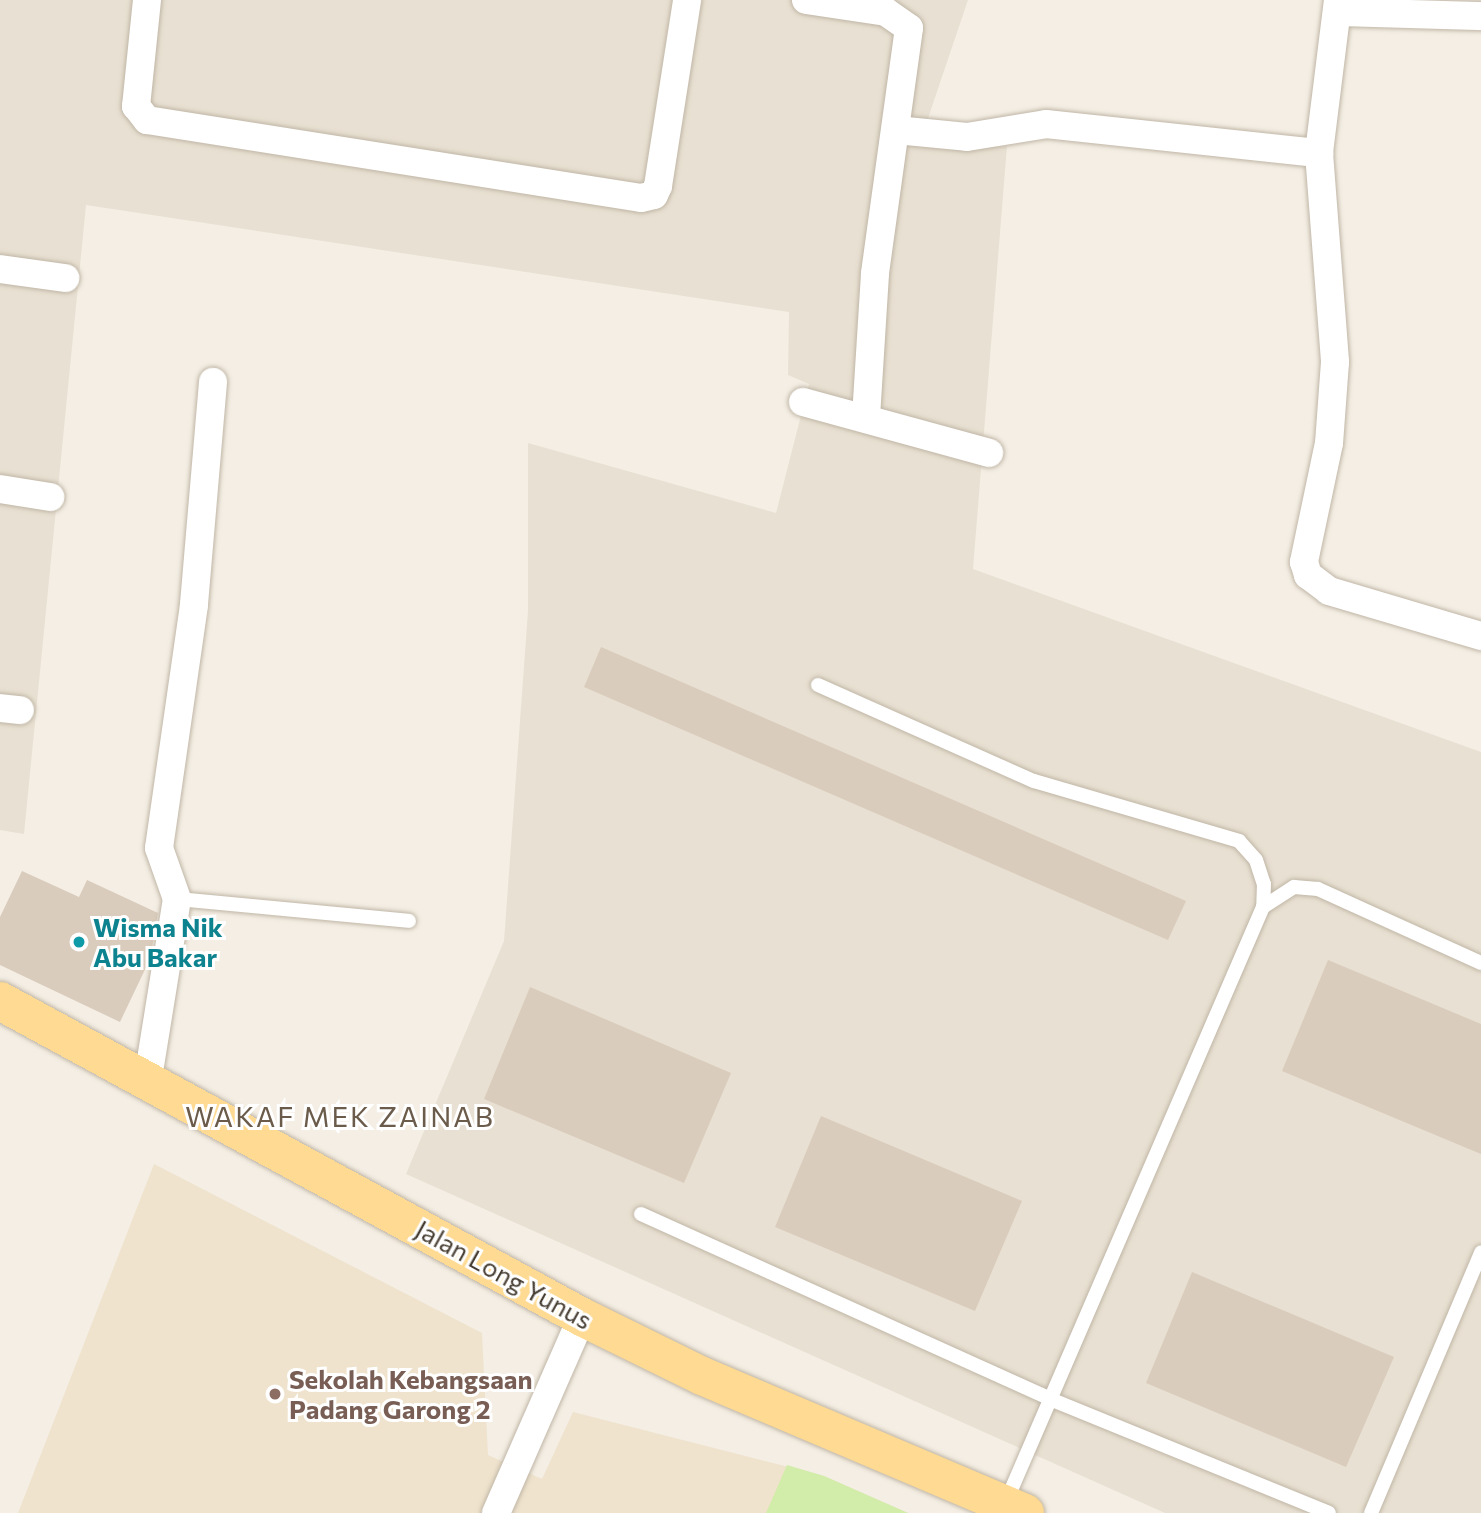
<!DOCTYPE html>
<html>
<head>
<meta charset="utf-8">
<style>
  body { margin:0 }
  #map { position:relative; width:1481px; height:1513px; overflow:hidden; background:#f4eee4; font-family:Commissioner,sans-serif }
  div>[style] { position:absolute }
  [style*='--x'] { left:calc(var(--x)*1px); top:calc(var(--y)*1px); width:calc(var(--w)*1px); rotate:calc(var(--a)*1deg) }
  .residential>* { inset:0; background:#e8e0d2 }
  .education>* { inset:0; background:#efe3cd }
  .green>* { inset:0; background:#d2eca9 }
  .building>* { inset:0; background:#daccbc }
  .roads { filter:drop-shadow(0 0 2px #c0b6a6) drop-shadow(0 0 2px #c0b6a6) }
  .service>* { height:14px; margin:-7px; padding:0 7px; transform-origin:7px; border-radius:7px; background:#fff }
  .minor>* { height:28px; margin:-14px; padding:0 14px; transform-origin:14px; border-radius:14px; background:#fff }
  .primary>* { height:38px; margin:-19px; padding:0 19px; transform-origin:19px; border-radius:19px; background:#ffda92 }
  .dots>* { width:19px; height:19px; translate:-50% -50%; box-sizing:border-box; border:4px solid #fff; border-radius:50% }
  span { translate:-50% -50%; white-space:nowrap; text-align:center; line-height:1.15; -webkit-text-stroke:6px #fff; paint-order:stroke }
  .culture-label { font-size:26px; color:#0d838f; font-weight:700 }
  .left { translate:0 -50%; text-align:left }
  .street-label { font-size:26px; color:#473e33 }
  .education-label { font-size:26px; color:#785e54; font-weight:700 }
  .neighbourhood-label { font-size:28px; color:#6b5b4a; letter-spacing:2px }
</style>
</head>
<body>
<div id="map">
  <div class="residential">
    <div style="clip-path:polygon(0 0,968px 0,920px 142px,971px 149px,1007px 146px,973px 569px,1481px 752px,1481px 1513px,1165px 1513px,406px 1174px,504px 941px,528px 611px,528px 443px,776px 513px,809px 384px,788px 375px,789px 312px,86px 205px,24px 834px,0 830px)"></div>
  </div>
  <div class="education">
    <div style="clip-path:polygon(154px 1164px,482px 1333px,488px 1455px,542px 1479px,573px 1412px,824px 1476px,908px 1513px,18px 1513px)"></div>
  </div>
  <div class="green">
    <div style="clip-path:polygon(787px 1465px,824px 1476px,908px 1513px,766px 1513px)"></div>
  </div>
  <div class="building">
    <div style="clip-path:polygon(601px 647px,1186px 901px,1168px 940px,584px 687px)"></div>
    <div style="clip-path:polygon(22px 871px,79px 897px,87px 880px,158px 913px,150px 959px,120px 1022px,0 965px,0 917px)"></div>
    <div style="clip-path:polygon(1328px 960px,1481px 1024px,1481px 1154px,1282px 1071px)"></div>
    <div style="clip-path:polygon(530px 987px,731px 1073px,684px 1183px,484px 1099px)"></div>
    <div style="clip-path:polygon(821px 1116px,1022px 1201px,975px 1311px,775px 1227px)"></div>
    <div style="clip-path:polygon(1192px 1272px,1394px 1357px,1346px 1467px,1146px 1383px)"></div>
  </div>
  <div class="roads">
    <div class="service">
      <div style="--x:818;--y:685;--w:236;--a:24"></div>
      <div style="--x:1034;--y:781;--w:214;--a:16.3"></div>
      <div style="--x:1239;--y:841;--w:25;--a:48"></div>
      <div style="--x:1256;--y:860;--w:25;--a:72"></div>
      <div style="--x:1264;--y:884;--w:23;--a:92"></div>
      <div style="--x:177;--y:899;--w:233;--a:5.4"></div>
      <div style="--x:641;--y:1214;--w:449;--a:24.3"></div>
      <div style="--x:1050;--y:1399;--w:301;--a:22.2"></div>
      <div style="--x:1005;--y:1504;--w:650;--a:-66.63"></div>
      <div style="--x:1263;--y:907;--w:37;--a:-33"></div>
      <div style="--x:1294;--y:887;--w:24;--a:5"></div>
      <div style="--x:1318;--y:889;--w:179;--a:24.4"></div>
      <div style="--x:1371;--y:1513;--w:283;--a:-67.1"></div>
    </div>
    <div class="minor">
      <div style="--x:147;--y:0;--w:107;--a:95.9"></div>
      <div style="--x:136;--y:106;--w:18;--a:52"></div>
      <div style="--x:147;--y:120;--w:500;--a:8.97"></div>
      <div style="--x:641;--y:198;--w:13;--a:-13"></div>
      <div style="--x:654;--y:195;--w:10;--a:-66"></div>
      <div style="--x:658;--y:186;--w:188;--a:-81.1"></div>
      <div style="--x:806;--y:0;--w:81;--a:8.5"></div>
      <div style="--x:886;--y:12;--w:28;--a:35"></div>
      <div style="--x:909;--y:28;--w:248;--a:97.9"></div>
      <div style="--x:875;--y:274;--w:145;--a:93.6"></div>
      <div style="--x:1338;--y:0;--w:154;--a:97.1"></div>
      <div style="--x:1319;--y:153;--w:210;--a:85.6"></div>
      <div style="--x:1335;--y:362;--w:81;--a:94.2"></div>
      <div style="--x:1329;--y:443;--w:122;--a:101.9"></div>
      <div style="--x:1304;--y:562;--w:14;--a:73"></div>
      <div style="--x:1308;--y:575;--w:26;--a:37"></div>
      <div style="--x:1329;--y:591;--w:159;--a:16.5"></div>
      <div style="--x:1337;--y:12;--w:144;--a:1.6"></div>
      <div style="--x:896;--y:130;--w:71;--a:5.6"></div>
      <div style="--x:967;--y:137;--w:80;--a:-9.3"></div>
      <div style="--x:1046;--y:124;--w:275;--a:6.1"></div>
      <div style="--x:0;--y:269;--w:66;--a:7.9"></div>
      <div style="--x:803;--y:402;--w:193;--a:15.3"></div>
      <div style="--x:0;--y:489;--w:51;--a:9.1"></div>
      <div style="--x:0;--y:708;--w:20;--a:6"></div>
      <div style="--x:148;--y:1078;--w:181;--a:-80.8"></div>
      <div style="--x:177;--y:899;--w:54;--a:-109.4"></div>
      <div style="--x:159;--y:848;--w:246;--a:-81.8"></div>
      <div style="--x:194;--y:604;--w:223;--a:-85.1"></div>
      <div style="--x:496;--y:1513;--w:214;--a:-66.3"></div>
    </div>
    <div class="primary">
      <div style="--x:0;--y:1001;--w:662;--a:28.5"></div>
      <div style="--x:582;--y:1317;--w:134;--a:26.2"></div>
      <div style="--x:702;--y:1376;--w:351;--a:23"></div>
    </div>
  </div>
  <div class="dots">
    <div style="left:79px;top:942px;background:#0f9aa8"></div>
    <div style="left:275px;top:1394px;background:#8d6e63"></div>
  </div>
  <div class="culture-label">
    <span class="left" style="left:93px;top:942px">Wisma Nik<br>Abu Bakar</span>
  </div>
  <div class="street-label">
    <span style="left:504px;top:1274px;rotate:29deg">Jalan Long Yunus</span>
  </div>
  <div class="education-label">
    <span class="left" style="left:289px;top:1394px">Sekolah Kebangsaan<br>Padang Garong 2</span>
  </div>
  <div class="neighbourhood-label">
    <span style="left:340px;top:1116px">WAKAF MEK ZAINAB</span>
  </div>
</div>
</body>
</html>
